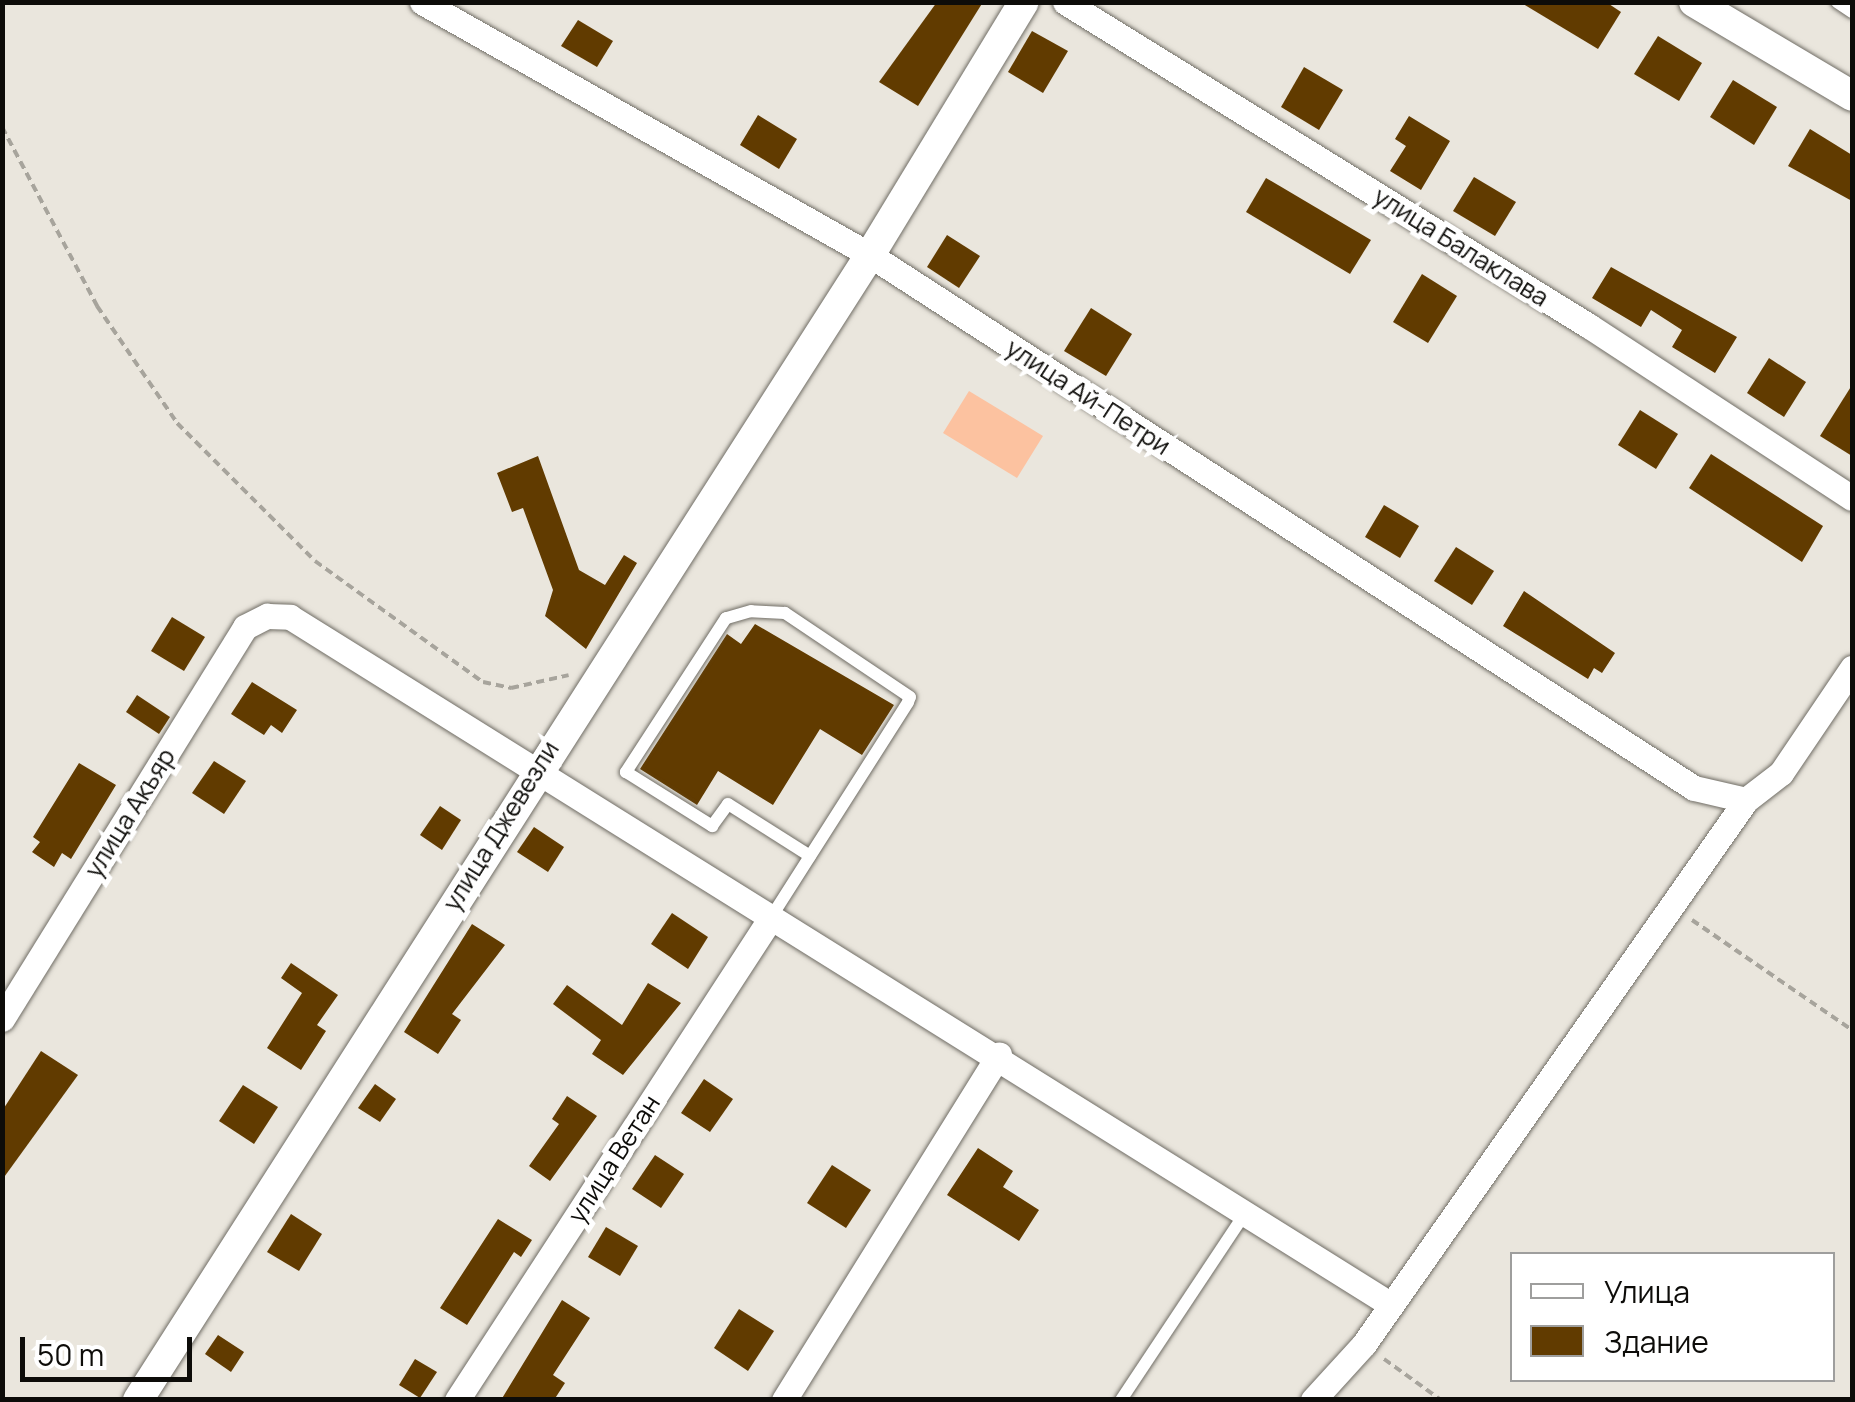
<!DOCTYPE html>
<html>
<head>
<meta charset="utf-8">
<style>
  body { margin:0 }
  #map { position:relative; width:1855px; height:1402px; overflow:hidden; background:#eae6dd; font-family:Manrope,sans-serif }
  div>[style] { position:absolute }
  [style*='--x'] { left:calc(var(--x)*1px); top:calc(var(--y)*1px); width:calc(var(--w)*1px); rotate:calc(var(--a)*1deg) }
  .green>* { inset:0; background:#fcc2a0 }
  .building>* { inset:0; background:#613b00 }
  .path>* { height:4px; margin-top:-2px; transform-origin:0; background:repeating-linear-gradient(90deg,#a7a49c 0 8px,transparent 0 13px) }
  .roads { filter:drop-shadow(0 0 2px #706d65) drop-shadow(0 0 2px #706d65) }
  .service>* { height:12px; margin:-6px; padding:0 6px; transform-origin:6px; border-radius:6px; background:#fff }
  .minor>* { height:25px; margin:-12.5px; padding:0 12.5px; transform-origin:12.5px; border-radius:12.5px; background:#fff }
  .tertiary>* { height:30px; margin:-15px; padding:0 15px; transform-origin:15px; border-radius:15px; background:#fff }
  span { translate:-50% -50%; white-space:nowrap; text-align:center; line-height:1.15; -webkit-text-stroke:10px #fff; paint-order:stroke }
  .street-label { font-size:25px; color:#0d0c09 }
  .frame { position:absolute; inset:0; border:5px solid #0d0c09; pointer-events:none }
  .legend { position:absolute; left:1510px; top:1252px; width:325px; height:130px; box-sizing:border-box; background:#fff; border:2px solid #9e9e9d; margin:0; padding:12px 18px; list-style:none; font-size:30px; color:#0d0c09 }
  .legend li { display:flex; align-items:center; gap:20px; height:50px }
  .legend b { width:50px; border:2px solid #9e9e9d }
  .scale { position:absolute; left:20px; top:1337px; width:172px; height:45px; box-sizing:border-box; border:5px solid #0d0c09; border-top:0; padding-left:12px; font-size:30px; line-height:35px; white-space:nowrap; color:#0d0c09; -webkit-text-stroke:8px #fff; paint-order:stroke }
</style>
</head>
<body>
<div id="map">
  <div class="green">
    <div style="clip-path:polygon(969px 391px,1043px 436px,1017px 478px,943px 433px)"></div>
  </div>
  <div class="building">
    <div style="clip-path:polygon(937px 2px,983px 2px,918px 106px,879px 82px)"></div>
    <div style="clip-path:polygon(1520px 2px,1606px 2px,1621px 12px,1598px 49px)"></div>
    <div style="clip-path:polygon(578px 20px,613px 41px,597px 67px,561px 46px)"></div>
    <div style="clip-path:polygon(1032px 31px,1068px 51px,1043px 93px,1008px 72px)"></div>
    <div style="clip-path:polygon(1658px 36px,1702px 63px,1679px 101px,1634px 74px)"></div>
    <div style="clip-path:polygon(1304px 67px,1343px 90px,1319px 130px,1281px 107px)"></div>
    <div style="clip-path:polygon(1733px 80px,1777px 107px,1754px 145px,1710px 117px)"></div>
    <div style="clip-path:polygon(758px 115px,797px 139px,779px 169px,740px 145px)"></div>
    <div style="clip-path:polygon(1409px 116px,1450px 141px,1421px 190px,1390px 171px,1406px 146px,1395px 139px)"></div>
    <div style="clip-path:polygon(1810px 129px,1852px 155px,1852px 201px,1788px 166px)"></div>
    <div style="clip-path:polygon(1474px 177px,1516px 202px,1495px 236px,1453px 211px)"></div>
    <div style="clip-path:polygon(1266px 178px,1371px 240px,1350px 274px,1246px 212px)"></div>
    <div style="clip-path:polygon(947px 235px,980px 256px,959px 288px,927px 267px)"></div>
    <div style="clip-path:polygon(1611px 267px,1737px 337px,1715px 373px,1672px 347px,1682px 330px,1651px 310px,1641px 327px,1592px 298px)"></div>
    <div style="clip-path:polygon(1422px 274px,1457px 296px,1428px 343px,1393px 322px)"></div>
    <div style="clip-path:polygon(1091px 308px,1132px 334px,1106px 376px,1064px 351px)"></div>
    <div style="clip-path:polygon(1769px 358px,1806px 382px,1784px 417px,1747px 393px)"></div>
    <div style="clip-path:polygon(1852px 385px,1852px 456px,1820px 436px)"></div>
    <div style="clip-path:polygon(1640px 410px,1678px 434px,1656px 469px,1618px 445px)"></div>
    <div style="clip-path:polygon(1711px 454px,1823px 526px,1802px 562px,1689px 488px)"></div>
    <div style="clip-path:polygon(538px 456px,579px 570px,605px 585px,624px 555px,637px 563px,586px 649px,545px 616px,553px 590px,523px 508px,512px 512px,497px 473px)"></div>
    <div style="clip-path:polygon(1384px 505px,1419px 526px,1400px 558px,1365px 537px)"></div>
    <div style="clip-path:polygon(1456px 547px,1494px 571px,1472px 605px,1434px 581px)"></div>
    <div style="clip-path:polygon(1524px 591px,1615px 653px,1602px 673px,1594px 668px,1588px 679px,1503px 626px)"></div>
    <div style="clip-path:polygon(172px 617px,205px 637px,184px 671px,151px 651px)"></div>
    <div style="clip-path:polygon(755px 624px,894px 705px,862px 755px,820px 729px,773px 805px,718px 771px,697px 805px,640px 769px,727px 634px,741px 644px)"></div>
    <div style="clip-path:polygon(252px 682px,297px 710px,282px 733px,271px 725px,264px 735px,231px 714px)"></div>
    <div style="clip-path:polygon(137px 695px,170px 717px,159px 734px,126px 712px)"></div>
    <div style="clip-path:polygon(214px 761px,246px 781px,224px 814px,192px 793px)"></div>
    <div style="clip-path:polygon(79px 763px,116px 785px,71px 859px,62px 853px,54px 867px,32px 852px,40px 842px,33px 837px)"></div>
    <div style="clip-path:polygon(440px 806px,461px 820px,442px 850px,420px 835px)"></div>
    <div style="clip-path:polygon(534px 827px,564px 847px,548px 872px,517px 852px)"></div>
    <div style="clip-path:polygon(672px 913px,708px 937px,688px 969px,651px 944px)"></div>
    <div style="clip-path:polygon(472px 924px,505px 945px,452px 1014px,461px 1020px,438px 1054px,404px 1032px)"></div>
    <div style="clip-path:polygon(291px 963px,338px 995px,317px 1025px,326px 1031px,301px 1070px,267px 1048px,302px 993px,281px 978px)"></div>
    <div style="clip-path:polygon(648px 983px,681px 1003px,623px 1075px,592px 1054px,601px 1040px,553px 1004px,567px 985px,622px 1025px)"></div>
    <div style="clip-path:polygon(41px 1051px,78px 1075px,2px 1180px,2px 1111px)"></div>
    <div style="clip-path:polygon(704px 1079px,733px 1099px,710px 1132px,681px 1113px)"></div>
    <div style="clip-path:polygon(375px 1084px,396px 1099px,380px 1122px,358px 1108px)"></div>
    <div style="clip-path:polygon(243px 1085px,278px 1107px,254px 1144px,219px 1121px)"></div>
    <div style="clip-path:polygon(567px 1096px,597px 1116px,550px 1181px,529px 1166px,559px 1124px,552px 1119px)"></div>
    <div style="clip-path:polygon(978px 1148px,1013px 1171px,1003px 1187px,1039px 1210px,1019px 1241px,947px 1195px)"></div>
    <div style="clip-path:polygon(655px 1155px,684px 1174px,661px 1208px,632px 1189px)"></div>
    <div style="clip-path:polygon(832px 1165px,871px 1190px,846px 1228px,807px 1203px)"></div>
    <div style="clip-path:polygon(291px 1214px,322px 1234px,299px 1271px,267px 1252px)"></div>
    <div style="clip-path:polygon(498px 1219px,532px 1240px,521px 1257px,514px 1252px,467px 1325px,440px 1308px)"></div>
    <div style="clip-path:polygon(606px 1227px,638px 1246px,620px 1276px,588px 1257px)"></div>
    <div style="clip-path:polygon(562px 1300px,590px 1318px,553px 1375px,565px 1383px,554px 1400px,501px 1400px)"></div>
    <div style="clip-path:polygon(739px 1309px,774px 1331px,748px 1371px,714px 1348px)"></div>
    <div style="clip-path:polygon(218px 1335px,244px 1352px,231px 1372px,205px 1354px)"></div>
    <div style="clip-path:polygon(415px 1359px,437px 1372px,420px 1398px,399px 1385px)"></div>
  </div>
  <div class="path">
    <div style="--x:2;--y:127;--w:203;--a:62"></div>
    <div style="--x:97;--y:306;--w:142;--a:55.6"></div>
    <div style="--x:177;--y:423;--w:195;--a:45"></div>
    <div style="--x:315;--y:561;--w:207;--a:35.8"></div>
    <div style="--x:483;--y:682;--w:29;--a:12"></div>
    <div style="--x:511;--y:688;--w:59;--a:-12.6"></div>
    <div style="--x:1692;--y:920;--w:194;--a:34.5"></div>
    <div style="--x:1384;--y:1359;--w:70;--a:35.7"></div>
  </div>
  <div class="roads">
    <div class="service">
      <div style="--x:1837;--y:2;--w:18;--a:34"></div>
      <div style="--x:770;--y:919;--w:257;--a:-57.5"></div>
      <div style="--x:908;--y:702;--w:5;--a:-68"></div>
      <div style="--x:910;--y:697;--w:151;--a:-146.1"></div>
      <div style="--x:785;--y:613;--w:34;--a:-177"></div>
      <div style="--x:751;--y:611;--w:26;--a:164"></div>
      <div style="--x:726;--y:618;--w:184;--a:123"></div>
      <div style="--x:626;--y:772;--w:102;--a:32.1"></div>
      <div style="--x:712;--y:826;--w:27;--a:-54"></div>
      <div style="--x:728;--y:804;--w:97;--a:32.4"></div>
      <div style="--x:1121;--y:1400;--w:226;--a:-56.4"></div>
    </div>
    <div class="minor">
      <div style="--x:422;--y:2;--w:515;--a:29.45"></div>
      <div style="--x:870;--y:255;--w:981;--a:32.9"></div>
      <div style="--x:1694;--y:788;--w:53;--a:13"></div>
      <div style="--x:1065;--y:2;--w:616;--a:31.73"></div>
      <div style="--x:1589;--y:326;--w:314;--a:33.2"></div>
      <div style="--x:2;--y:1019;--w:461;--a:-58.2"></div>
      <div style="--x:245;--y:627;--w:25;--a:-27"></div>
      <div style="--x:267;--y:616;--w:23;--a:2"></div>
      <div style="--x:290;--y:617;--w:1297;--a:31.99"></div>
      <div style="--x:457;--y:1400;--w:574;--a:-56.95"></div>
      <div style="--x:784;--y:1400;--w:407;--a:-58.1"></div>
      <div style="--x:1313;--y:1400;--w:76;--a:-47.7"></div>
      <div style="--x:1364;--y:1344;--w:665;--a:-54.92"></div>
      <div style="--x:1746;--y:800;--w:44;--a:-37.6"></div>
      <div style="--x:1781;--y:773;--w:127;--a:-55.9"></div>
    </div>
    <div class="tertiary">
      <div style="--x:1694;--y:2;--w:184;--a:30.7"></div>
      <div style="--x:138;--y:1400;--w:1359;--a:-57.41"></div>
      <div style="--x:870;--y:255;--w:296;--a:-58.7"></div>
    </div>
  </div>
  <div class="street-label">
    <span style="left:1461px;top:247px;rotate:32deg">улица Балаклава</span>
    <span style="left:1088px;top:397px;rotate:33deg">улица Ай-Петри</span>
    <span style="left:130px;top:813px;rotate:-58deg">улица Акъяр</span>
    <span style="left:501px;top:826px;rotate:-58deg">улица Джевезли</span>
    <span style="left:614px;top:1159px;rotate:-57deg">улица Ветан</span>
  </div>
  <div class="frame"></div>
  <ul class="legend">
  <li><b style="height:12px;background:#fff"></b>Улица</li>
  <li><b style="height:28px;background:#613b00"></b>Здание</li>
  </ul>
  <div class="scale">50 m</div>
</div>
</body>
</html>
